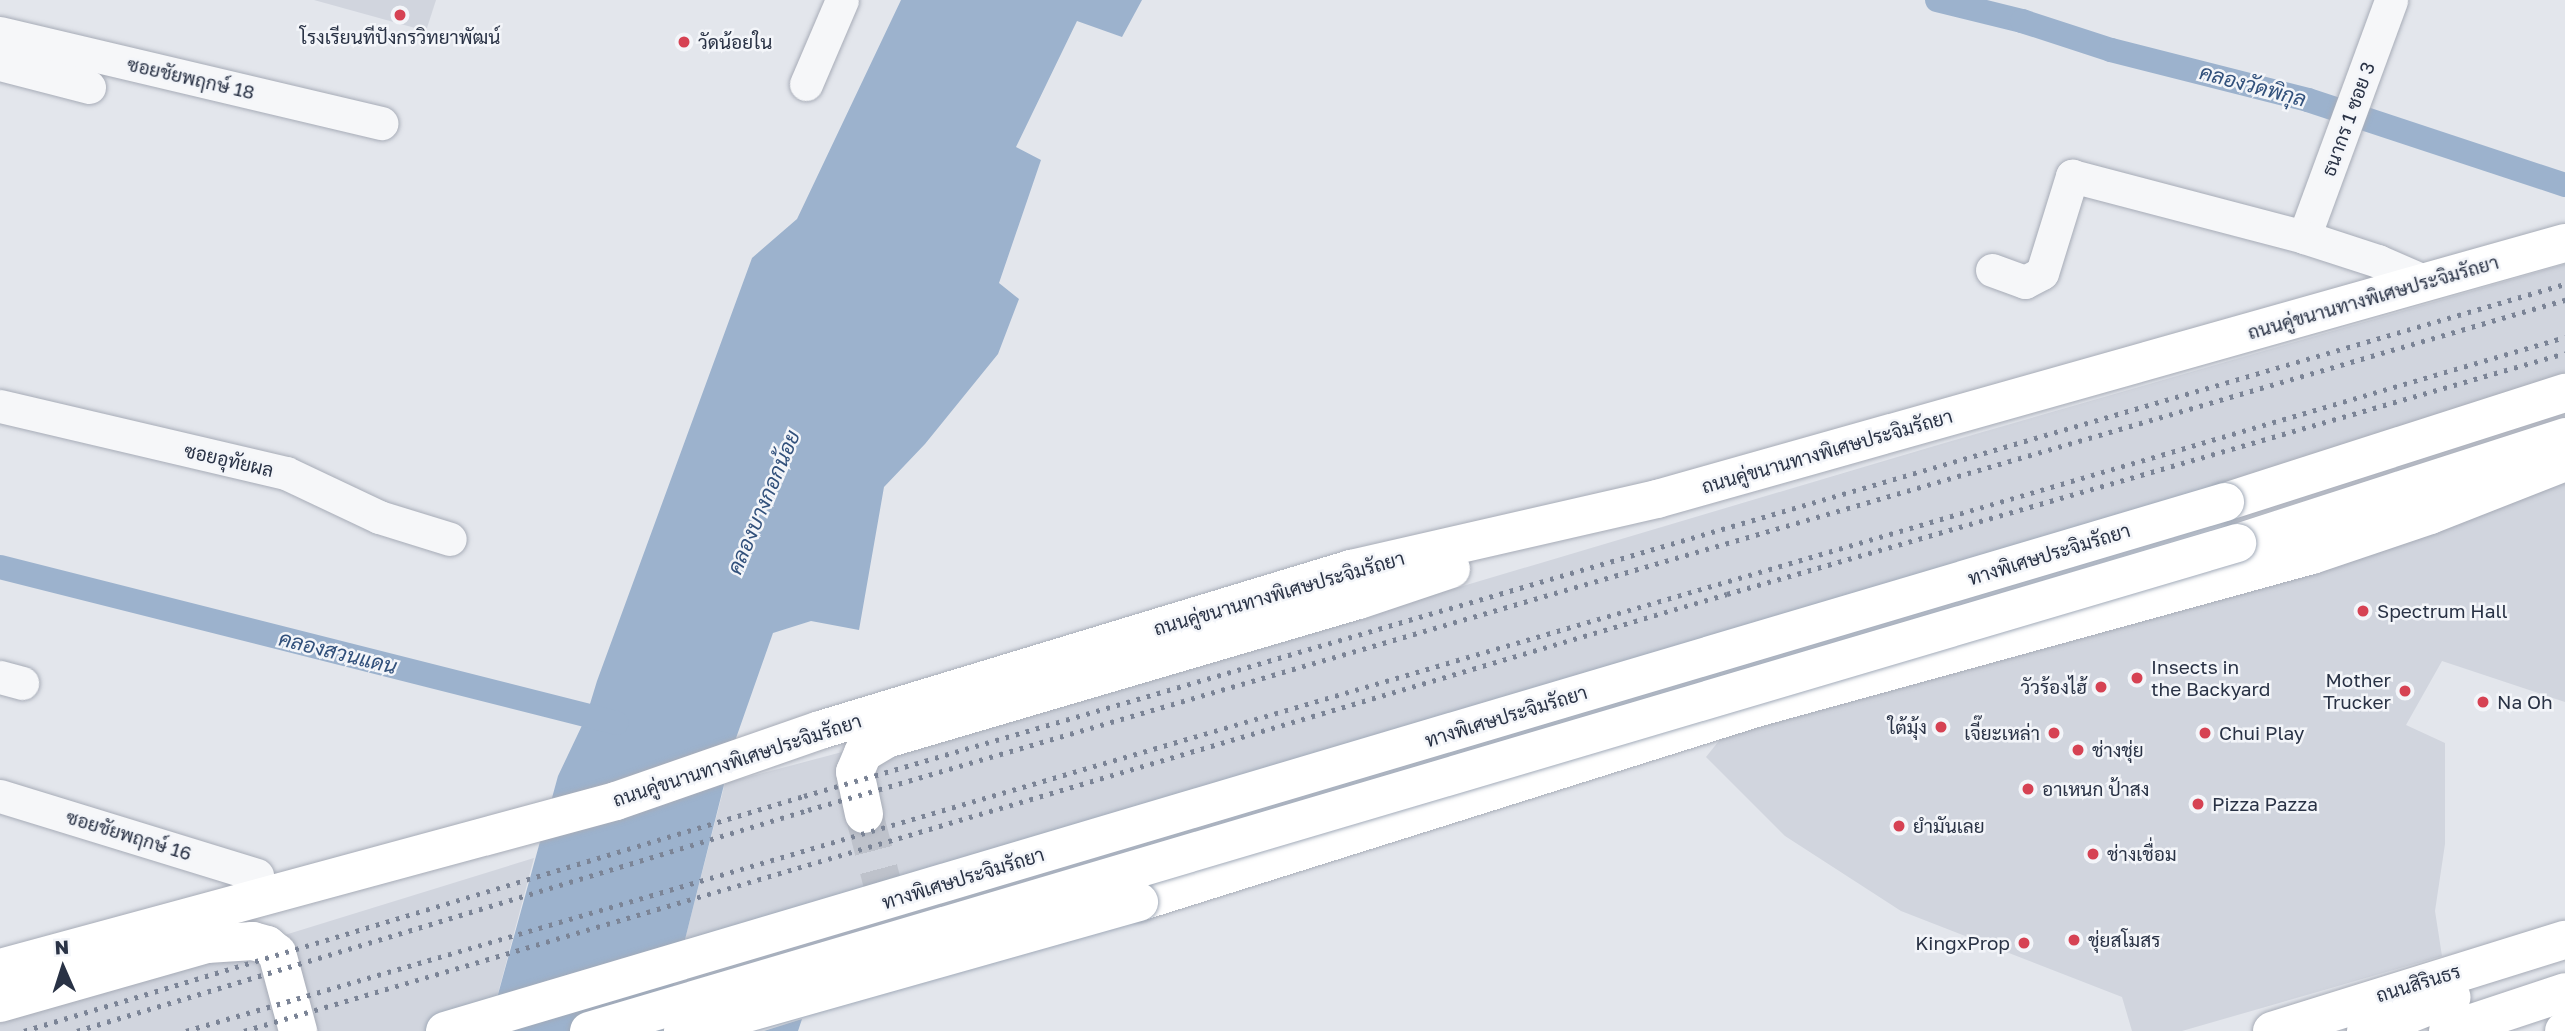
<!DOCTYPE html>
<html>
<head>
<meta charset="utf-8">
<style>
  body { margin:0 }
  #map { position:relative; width:2565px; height:1031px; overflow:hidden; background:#e3e6ec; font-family:"Golos Text",Sarabun,sans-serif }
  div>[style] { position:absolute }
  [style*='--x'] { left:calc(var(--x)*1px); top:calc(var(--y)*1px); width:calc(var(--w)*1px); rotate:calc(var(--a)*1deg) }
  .built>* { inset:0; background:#d1d5de }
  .water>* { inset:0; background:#9cb2cd }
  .canal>* { height:24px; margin:-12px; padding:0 12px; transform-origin:12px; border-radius:12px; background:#9cb2cd }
  .major-tunnel>* { height:38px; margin-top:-19px; transform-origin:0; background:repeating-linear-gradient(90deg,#bec2cb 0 38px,transparent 0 57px) }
  .roads { filter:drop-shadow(0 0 2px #a7acb7) drop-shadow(0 0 2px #a7acb7) }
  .minor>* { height:33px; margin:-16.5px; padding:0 16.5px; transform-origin:16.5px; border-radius:16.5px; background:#f6f7f9 }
  .major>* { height:38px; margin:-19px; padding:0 19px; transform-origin:19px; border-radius:19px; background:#fff }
  .highway>* { height:38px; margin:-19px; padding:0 19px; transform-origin:19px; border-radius:19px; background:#fff }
  .rail>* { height:5px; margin-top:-2.5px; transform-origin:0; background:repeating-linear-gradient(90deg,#7b8496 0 3.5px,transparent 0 10.5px) }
  .bridges { filter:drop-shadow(0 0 2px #a1aab8) drop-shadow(0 0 2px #a1aab8) }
  .major-bridge>* { height:38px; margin:-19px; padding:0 19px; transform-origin:19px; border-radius:19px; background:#fff }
  .highway-bridge>* { height:38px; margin:-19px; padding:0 19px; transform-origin:19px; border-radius:19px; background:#fff }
  .dots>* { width:19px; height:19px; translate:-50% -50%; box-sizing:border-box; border:4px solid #f3f5f9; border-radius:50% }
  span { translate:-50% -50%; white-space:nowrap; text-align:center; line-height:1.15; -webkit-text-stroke:5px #f3f5f9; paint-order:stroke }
  .poi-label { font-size:19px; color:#293245 }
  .left { translate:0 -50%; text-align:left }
  .right { translate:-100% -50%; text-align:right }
  .street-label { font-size:19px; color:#293245 }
  .water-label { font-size:21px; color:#31507b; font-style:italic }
  .north { position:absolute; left:28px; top:933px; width:70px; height:70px; -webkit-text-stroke:5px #f3f5f9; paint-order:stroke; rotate:357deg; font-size:19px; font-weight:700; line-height:28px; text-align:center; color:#293245 }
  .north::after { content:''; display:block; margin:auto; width:24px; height:32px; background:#293245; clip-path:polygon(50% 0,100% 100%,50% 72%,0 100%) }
</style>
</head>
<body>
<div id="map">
  <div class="built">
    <div style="clip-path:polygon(314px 0,436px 0,426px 31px)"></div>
    <div style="clip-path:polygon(2565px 264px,2565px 418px,2496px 442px,1556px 729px,671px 994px,725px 783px,1406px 603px,1941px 444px)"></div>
    <div style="clip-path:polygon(2565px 468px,2565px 702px,2442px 661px,2406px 725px,2445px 743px,2445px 844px,2435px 911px,2442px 956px,2182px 1031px,2132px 1031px,2122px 997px,1901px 911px,1785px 836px,1706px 757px,1722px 737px)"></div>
    <div style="clip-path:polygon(534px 858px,488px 1031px,0 1031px,0 1023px)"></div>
  </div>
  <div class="water">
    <div style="clip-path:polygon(901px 0,1142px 0,1122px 37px,1077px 21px,1016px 147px,1041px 160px,999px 283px,1019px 299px,998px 354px,925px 444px,884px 487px,859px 630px,811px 621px,773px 633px,735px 741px,662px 1031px,488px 1031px,558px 776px,586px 717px,597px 681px,752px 258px,797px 219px)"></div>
    <div style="clip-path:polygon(802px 1019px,798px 1031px,764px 1031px)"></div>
  </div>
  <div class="canal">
    <div style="--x:1937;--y:0;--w:88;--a:13.9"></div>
    <div style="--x:2022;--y:21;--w:94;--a:18"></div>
    <div style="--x:2111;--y:50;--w:203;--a:14.2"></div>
    <div style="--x:2308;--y:100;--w:271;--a:18.3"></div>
    <div style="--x:0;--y:567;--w:636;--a:14.19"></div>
  </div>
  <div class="major-tunnel">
    <div style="--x:864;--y:814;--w:74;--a:75.2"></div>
  </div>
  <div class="roads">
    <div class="minor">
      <div style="--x:0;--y:33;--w:392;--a:13.3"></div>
      <div style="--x:0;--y:64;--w:92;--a:14.5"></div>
      <div style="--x:806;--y:84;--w:91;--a:-66.8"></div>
      <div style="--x:2304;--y:237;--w:252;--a:-69.8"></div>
      <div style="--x:1992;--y:270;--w:35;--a:20"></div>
      <div style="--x:2025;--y:282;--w:19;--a:-28"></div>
      <div style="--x:2042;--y:273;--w:102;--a:-72.8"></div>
      <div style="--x:2072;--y:176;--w:240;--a:14.7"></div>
      <div style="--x:2304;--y:237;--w:78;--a:18"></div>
      <div style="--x:2378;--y:261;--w:52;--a:23.6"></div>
      <div style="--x:0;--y:406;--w:294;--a:13.2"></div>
      <div style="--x:286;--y:473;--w:103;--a:25.3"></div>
      <div style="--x:379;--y:517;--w:74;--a:17.2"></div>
      <div style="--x:0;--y:677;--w:23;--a:15"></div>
      <div style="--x:0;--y:796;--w:269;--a:17.1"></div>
    </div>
    <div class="major">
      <div style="--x:864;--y:814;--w:43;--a:-102.1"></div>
      <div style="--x:855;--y:772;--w:21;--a:-67"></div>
      <div style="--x:863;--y:753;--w:27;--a:-31"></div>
      <div style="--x:886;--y:739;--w:493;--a:-16.4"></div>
      <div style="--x:1359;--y:600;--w:97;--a:-18.6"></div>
      <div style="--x:1139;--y:902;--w:647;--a:-17.45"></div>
      <div style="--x:1756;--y:708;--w:577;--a:-15.39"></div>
      <div style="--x:2312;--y:555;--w:125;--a:-18.7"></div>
      <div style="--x:2430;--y:515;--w:145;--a:-21.4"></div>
      <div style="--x:0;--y:968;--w:638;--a:-15.17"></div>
      <div style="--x:616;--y:801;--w:216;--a:-19.2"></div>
      <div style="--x:820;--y:730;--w:555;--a:-16.87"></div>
      <div style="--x:1351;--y:569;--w:314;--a:-12.9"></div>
      <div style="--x:1657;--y:499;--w:943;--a:-15.75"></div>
      <div style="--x:0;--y:1003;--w:215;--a:-15.9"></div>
      <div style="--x:207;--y:944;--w:46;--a:-3.7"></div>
      <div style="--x:253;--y:941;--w:15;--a:16"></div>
      <div style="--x:267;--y:945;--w:13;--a:39"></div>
      <div style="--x:277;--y:953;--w:81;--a:74.9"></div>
      <div style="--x:2272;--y:1031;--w:307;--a:-17.3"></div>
      <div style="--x:2366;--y:1031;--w:92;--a:-21.6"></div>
      <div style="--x:2448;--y:1031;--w:123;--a:-18.4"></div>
      <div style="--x:2564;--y:1031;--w:1;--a:0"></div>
    </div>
    <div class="highway">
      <div style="--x:2225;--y:502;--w:357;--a:-17.8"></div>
      <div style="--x:2237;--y:543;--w:345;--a:-17.9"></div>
    </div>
  </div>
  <div class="rail">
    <div style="--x:24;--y:1031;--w:815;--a:-16.77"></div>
    <div style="--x:804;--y:796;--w:1834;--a:-16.21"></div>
    <div style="--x:77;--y:1031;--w:764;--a:-16.82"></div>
    <div style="--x:808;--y:810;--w:1830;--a:-16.19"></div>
    <div style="--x:186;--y:1031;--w:2478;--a:-16.26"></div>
    <div style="--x:244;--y:1031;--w:1546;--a:-16.42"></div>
    <div style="--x:1727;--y:594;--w:872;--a:-16.04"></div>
  </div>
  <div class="bridges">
    <div class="major-bridge">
      <div style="--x:683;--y:1031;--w:474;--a:-15.8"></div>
    </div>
    <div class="highway-bridge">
      <div style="--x:445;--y:1031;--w:1857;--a:-16.55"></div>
      <div style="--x:589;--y:1031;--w:1719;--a:-16.49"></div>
    </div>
  </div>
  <div class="dots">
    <div style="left:400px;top:15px;background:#d64253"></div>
    <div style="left:684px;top:42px;background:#d64253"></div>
    <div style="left:2363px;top:611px;background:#d64253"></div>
    <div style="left:2137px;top:678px;background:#d64253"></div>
    <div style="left:2101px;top:687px;background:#d64253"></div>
    <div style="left:2405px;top:691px;background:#d64253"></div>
    <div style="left:2483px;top:702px;background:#d64253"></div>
    <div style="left:1941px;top:727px;background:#d64253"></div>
    <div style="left:2054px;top:733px;background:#d64253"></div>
    <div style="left:2205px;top:733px;background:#d64253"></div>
    <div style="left:2078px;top:750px;background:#d64253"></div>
    <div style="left:2028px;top:789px;background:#d64253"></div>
    <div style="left:2198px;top:804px;background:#d64253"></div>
    <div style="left:1899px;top:826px;background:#d64253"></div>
    <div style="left:2093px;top:854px;background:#d64253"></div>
    <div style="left:2074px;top:940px;background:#d64253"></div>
    <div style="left:2024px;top:943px;background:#d64253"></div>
  </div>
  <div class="poi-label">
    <span style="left:400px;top:37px">โรงเรียนทีปังกรวิทยาพัฒน์</span>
    <span class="left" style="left:698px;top:42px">วัดน้อยใน</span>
    <span class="left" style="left:2377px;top:611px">Spectrum Hall</span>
    <span class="left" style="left:2151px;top:678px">Insects in<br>the Backyard</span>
    <span class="right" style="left:2391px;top:691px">Mother<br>Trucker</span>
    <span class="right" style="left:2087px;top:687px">วัวร้องไฮ้</span>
    <span class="left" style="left:2497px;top:702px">Na Oh</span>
    <span class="right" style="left:1927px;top:727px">ใต้มุ้ง</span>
    <span class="right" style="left:2040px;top:733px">เจี๊ยะเหล่า</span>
    <span class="left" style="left:2219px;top:733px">Chui Play</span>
    <span class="left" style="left:2092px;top:750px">ช่างชุ่ย</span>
    <span class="left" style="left:2042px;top:789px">อาเหนก ป้าสง</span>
    <span class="left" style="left:2212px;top:804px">Pizza Pazza</span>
    <span class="left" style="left:1913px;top:826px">ยำมันเลย</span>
    <span class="left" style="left:2107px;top:854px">ช่างเชื่อม</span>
    <span class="left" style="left:2088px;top:940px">ชุ่ยสโมสร</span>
    <span class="right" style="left:2010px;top:943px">KingxProp</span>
  </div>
  <div class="street-label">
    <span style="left:191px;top:78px;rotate:13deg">ซอยชัยพฤกษ์ 18</span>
    <span style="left:2348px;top:119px;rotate:-70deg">ธนากร 1 ซอย 3</span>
    <span style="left:2373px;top:297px;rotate:-16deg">ถนนคู่ขนานทางพิเศษประจิมรัถยา</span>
    <span style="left:1827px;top:451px;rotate:-16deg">ถนนคู่ขนานทางพิเศษประจิมรัถยา</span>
    <span style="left:229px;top:460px;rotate:13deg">ซอยอุทัยผล</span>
    <span style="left:2049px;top:554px;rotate:-17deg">ทางพิเศษประจิมรัถยา</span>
    <span style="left:1279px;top:593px;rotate:-16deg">ถนนคู่ขนานทางพิเศษประจิมรัถยา</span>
    <span style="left:1506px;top:716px;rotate:-17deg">ทางพิเศษประจิมรัถยา</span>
    <span style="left:737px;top:760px;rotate:-18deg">ถนนคู่ขนานทางพิเศษประจิมรัถยา</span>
    <span style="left:129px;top:835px;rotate:17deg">ซอยชัยพฤกษ์ 16</span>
    <span style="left:963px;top:878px;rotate:-17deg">ทางพิเศษประจิมรัถยา</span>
    <span style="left:2418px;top:983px;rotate:-17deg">ถนนสิรินธร</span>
  </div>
  <div class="water-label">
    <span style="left:2253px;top:85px;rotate:15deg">คลองวัดพิกุล</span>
    <span style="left:763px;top:502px;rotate:-67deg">คลองบางกอกน้อย</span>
    <span style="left:338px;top:652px;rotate:14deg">คลองสวนแดน</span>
  </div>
  <div class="north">N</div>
</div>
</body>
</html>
